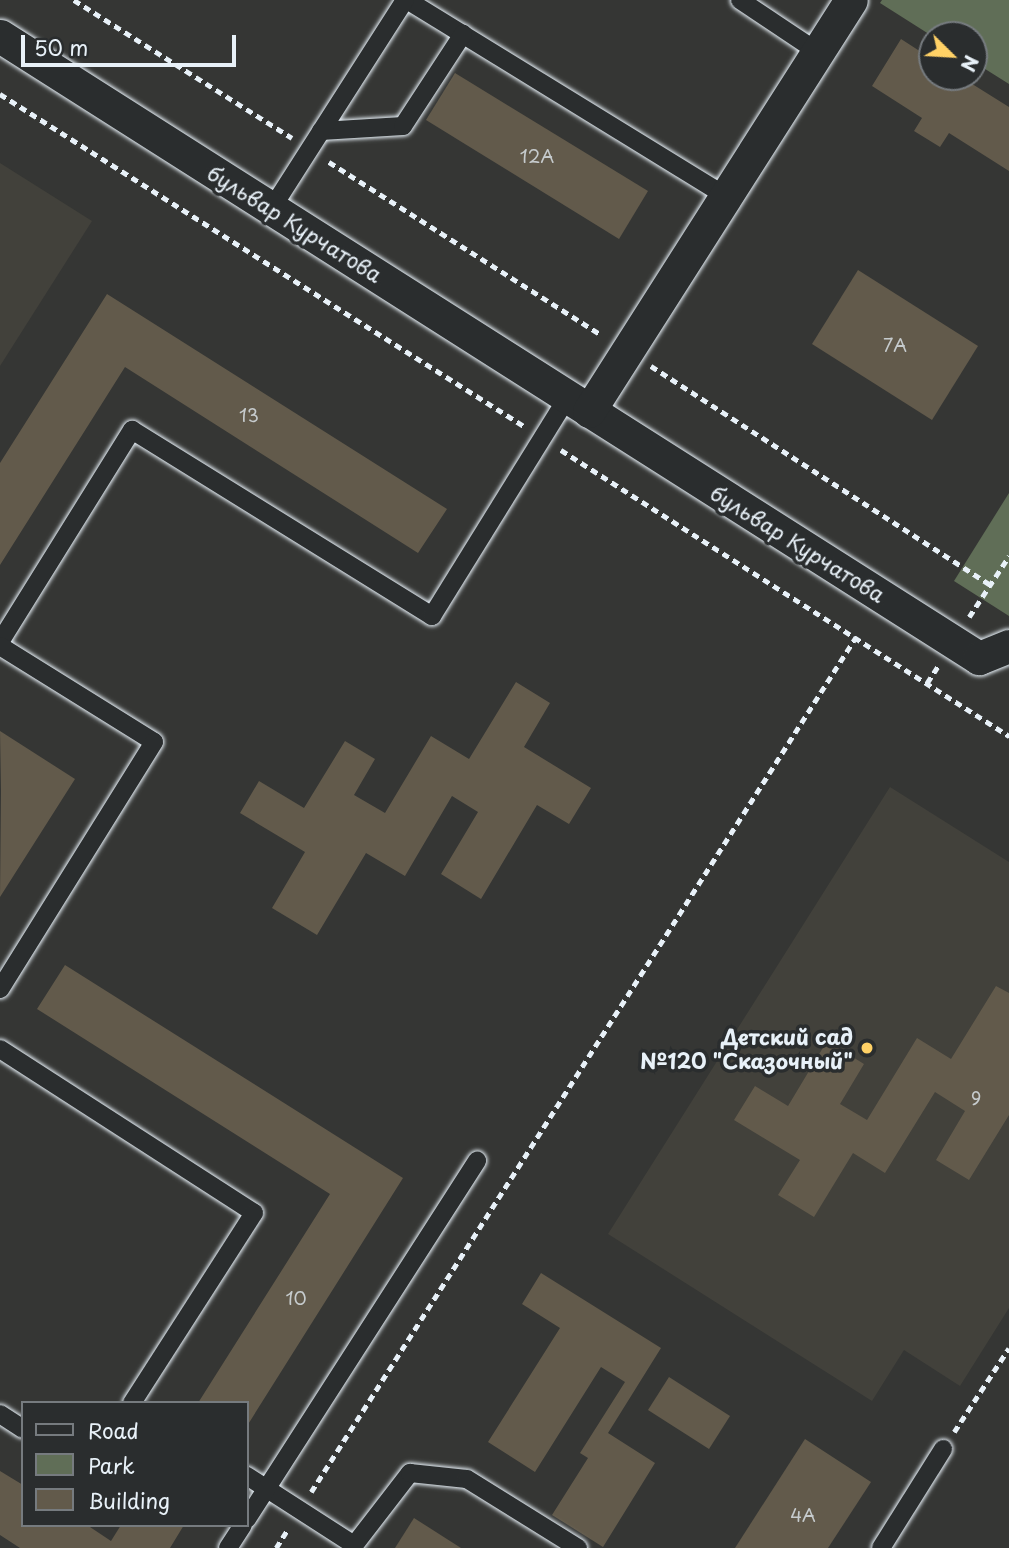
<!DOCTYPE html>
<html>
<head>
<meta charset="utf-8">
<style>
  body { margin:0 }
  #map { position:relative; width:1009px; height:1548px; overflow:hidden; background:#353634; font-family:"Playpen Sans",sans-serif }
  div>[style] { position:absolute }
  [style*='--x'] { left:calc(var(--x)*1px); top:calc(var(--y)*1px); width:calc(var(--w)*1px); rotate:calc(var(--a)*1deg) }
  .built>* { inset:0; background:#42413b }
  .green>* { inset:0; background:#606e57 }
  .building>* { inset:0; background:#625a4b }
  .path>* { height:4.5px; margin-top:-2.25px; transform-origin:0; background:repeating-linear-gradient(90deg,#e8f1f8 0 7px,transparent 0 12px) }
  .roads { filter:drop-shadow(0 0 2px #e8f1f8) drop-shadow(0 0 2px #e8f1f8) }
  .service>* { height:18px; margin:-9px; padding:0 9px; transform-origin:9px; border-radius:9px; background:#2a2d2e }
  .minor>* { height:33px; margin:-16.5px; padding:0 16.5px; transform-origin:16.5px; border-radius:16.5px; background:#2a2d2e }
  .dots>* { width:19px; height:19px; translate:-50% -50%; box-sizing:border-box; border:4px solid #2a2d2e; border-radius:50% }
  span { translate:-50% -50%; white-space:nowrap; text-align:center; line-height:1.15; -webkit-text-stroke:7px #2a2d2e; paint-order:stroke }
  .number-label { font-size:18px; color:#c6cbcd }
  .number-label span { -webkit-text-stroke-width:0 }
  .street-label { font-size:21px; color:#e8f1f8 }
  .poi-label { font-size:21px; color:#e8f1f8; font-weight:700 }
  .right { translate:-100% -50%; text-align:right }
  .legend { position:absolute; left:21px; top:1401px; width:228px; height:126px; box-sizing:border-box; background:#2a2d2e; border:2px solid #767b7f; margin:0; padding:9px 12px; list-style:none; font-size:21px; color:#e8f1f8 }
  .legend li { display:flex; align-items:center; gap:14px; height:35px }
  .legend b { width:35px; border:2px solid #767b7f }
  .north { position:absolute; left:918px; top:21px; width:70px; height:70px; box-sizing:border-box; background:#2a2d2e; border:2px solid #767b7f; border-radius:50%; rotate:114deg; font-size:19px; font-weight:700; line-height:28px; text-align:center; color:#e8f1f8 }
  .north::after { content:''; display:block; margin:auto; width:24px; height:32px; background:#ffd166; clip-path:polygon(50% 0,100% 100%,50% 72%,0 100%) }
  .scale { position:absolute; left:21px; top:35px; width:215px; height:32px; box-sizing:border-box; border:4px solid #e8f1f8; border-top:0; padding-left:9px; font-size:21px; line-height:24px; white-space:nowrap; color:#e8f1f8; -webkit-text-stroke:5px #2a2d2e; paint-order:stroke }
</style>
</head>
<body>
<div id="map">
  <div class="built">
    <div style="clip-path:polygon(0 163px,92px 221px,0 366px)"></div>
    <div style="clip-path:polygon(890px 787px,1009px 862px,1009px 1308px,960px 1386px,904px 1350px,872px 1401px,608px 1234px)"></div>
  </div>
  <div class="green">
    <div style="clip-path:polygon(882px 0,1009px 0,1009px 84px,974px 62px,974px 35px,932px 36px,880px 3px)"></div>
    <div style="clip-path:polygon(1009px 493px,1009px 616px,954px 581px)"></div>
  </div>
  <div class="building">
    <div style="clip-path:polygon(901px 39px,932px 59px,932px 77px,961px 77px,1009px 107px,1009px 171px,949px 133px,940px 147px,914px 131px,922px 118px,872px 86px)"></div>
    <div style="clip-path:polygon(455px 73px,648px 191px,619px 239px,426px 120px)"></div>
    <div style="clip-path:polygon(858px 270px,978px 346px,932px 420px,812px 344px)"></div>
    <div style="clip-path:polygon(107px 294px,447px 509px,418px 553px,125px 367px,0 565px,0 463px)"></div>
    <div style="clip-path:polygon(516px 682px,550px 703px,524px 747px,591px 788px,569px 824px,537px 805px,481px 899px,441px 874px,478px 812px,452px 796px,405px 876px,366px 853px,317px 935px,272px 908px,305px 852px,240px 813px,259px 781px,304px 808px,345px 741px,375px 759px,354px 795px,385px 813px,431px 736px,469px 759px)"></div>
    <div style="clip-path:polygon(0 731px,75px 779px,0 897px,1px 791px)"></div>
    <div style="clip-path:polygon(65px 965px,403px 1178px,247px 1426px,247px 1403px,198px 1403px,330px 1194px,37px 1009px)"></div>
    <div style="clip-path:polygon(996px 986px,1009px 993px,1009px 1115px,969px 1180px,936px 1160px,965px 1111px,935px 1092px,885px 1173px,853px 1153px,814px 1217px,778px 1195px,800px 1160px,734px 1120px,755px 1086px,788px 1106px,827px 1041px,864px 1064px,840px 1104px,867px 1120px,917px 1038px,951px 1059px)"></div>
    <div style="clip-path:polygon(541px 1273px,661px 1348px,608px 1433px,655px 1463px,603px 1547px,552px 1515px,588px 1458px,580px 1453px,625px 1382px,601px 1367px,535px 1472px,488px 1442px,560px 1328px,522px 1304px)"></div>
    <div style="clip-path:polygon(669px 1377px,730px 1416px,709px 1449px,648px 1410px)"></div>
    <div style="clip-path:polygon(805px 1439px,871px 1482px,828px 1548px,735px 1548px)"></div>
    <div style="clip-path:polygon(0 1471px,23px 1485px,23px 1525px,87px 1525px,111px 1541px,121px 1525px,184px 1525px,170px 1548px,20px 1548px,0 1535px)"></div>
    <div style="clip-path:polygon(414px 1518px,461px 1548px,395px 1548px)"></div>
  </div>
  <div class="path">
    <div style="--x:74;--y:0;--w:258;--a:32.3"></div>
    <div style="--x:0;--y:94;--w:620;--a:32.36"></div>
    <div style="--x:329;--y:162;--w:323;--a:32.4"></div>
    <div style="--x:651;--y:366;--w:404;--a:32.8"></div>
    <div style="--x:561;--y:450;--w:532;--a:32.55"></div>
    <div style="--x:969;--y:617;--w:73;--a:-56.7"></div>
    <div style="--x:927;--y:683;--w:20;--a:-57"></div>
    <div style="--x:954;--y:1432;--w:100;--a:-56.8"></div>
    <div style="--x:311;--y:1492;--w:1014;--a:-57.49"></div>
    <div style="--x:276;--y:1548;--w:22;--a:-58"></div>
  </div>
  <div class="roads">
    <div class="service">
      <div style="--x:407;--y:0;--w:374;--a:31.6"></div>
      <div style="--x:740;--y:0;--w:94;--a:33.7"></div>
      <div style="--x:321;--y:131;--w:82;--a:-3.5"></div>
      <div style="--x:403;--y:126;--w:110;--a:-56.9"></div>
      <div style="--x:272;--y:208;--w:247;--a:-57.4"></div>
      <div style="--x:0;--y:642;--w:250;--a:-58.1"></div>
      <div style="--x:132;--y:430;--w:353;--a:31.8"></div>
      <div style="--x:432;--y:616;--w:258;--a:-58.2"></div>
      <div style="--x:0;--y:646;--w:181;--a:31.9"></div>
      <div style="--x:154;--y:742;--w:291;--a:121.9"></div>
      <div style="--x:0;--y:1049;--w:302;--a:32.8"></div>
      <div style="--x:254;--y:1213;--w:226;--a:122.7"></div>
      <div style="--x:0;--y:1414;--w:27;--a:33"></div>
      <div style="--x:247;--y:1476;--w:127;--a:32.8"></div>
      <div style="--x:247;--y:1519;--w:426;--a:-57.3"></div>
      <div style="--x:228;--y:1548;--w:27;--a:-57"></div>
      <div style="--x:352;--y:1548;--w:95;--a:-52.3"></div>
      <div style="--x:410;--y:1473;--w:57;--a:6"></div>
      <div style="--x:467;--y:1479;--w:131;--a:31.9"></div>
      <div style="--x:881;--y:1548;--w:117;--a:-57.9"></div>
    </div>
    <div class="minor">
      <div style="--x:0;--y:36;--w:1160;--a:32.43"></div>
      <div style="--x:979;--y:658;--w:32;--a:-22"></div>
      <div style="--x:589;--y:411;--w:487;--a:-57.5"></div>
    </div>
  </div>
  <div class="dots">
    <div style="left:867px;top:1048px;background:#ffd166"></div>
  </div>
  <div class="number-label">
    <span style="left:537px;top:156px">12А</span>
    <span style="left:895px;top:345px">7А</span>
    <span style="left:249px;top:415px">13</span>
    <span style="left:976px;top:1098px">9</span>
    <span style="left:296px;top:1298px">10</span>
    <span style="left:803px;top:1515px">4А</span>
  </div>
  <div class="street-label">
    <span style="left:295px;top:223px;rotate:32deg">бульвар Курчатова</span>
    <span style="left:798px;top:543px;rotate:32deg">бульвар Курчатова</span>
  </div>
  <div class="poi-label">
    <span class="right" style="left:853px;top:1048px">Детский сад<br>№120 "Сказочный"</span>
  </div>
  <ul class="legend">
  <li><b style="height:9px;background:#2a2d2e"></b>Road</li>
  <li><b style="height:19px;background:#606e57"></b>Park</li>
  <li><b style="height:19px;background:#625a4b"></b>Building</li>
  </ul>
  <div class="north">N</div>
  <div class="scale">50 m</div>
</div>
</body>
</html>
